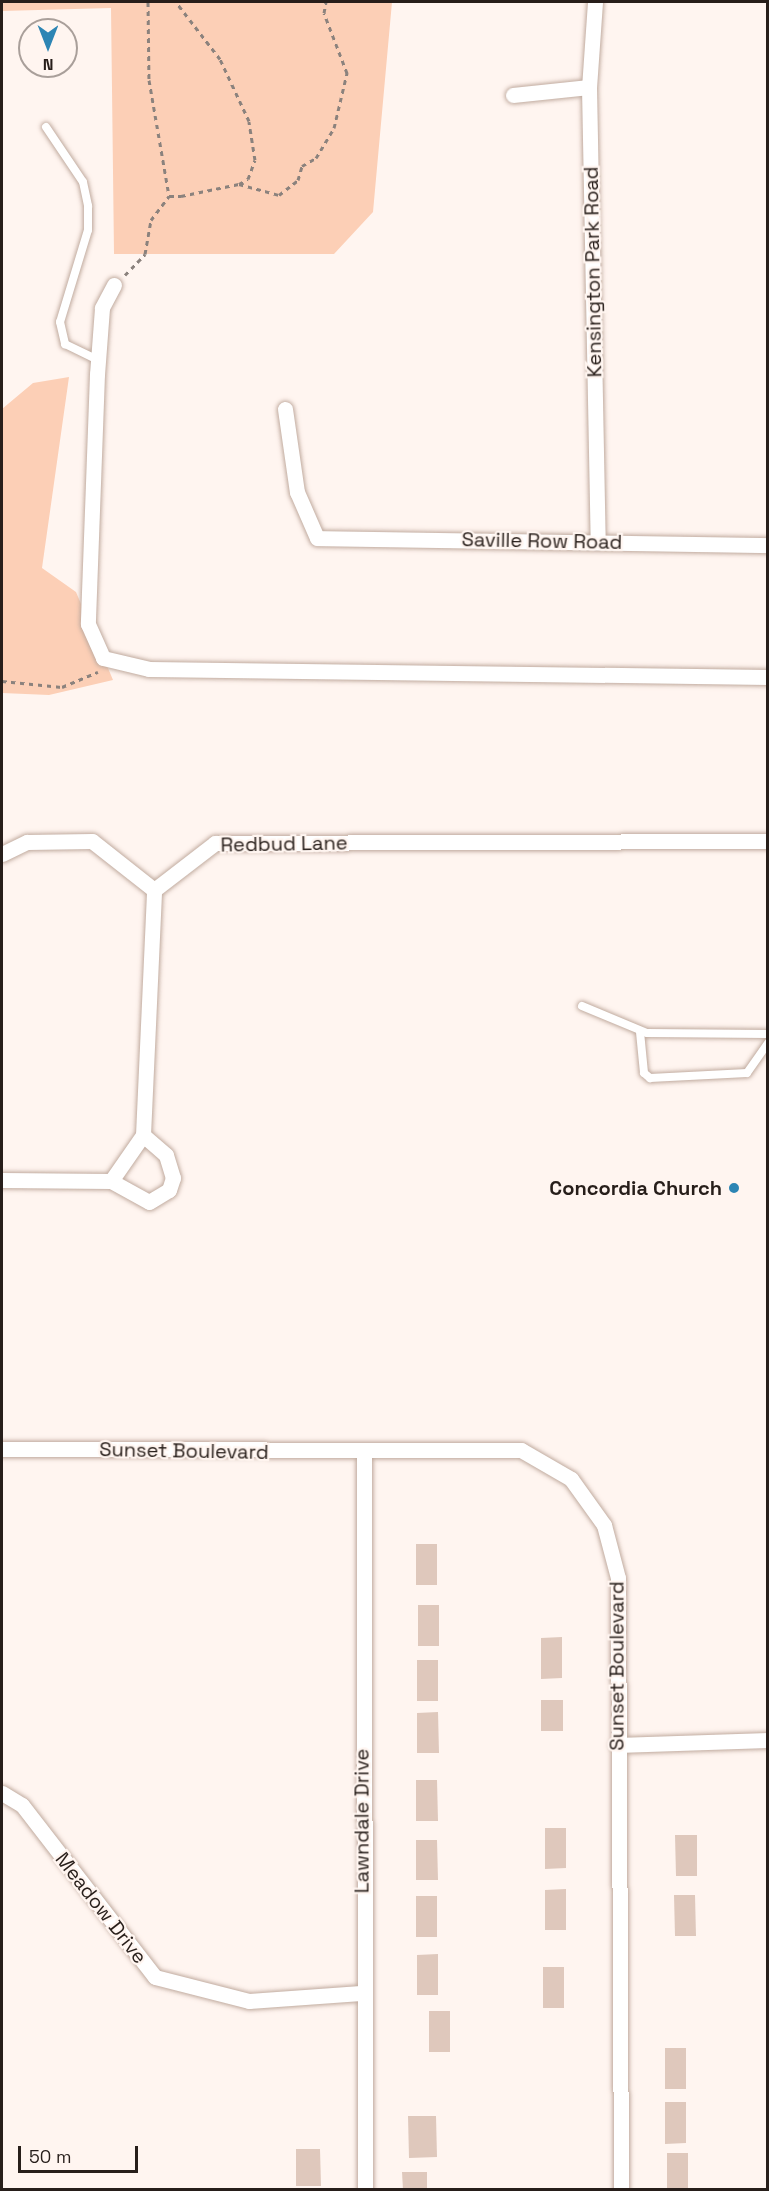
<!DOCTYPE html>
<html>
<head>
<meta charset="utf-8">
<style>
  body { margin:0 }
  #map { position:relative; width:769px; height:2191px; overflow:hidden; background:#fff5f0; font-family:"Space Grotesk",sans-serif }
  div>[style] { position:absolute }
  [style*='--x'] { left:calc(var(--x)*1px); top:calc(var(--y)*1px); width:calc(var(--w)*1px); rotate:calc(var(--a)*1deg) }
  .green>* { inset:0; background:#fccfb6 }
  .building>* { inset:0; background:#dfc8bc }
  .path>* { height:3px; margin-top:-1.5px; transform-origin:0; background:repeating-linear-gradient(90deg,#8b827d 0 4.5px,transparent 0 9px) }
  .roads { filter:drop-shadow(0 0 2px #c1ab9f) drop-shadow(0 0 2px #c1ab9f) }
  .service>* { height:8px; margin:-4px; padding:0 4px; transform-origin:4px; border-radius:4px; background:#fff }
  .minor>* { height:15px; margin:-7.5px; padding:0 7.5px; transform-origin:7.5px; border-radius:7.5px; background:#fff }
  .dots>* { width:16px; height:16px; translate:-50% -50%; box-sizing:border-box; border:3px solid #fff5f0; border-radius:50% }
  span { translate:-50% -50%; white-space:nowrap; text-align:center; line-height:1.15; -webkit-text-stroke:4.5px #fff5f0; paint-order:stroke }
  .street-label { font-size:20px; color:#271e1a }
  .poi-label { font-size:20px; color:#271e1a; font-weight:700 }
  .right { translate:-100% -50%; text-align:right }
  .frame { position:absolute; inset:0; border:3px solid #271e1a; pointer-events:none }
  .north { position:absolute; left:18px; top:18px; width:60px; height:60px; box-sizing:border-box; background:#fff5f0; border:2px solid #a99f9a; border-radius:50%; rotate:180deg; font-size:16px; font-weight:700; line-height:24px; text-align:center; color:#271e1a }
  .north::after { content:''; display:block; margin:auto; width:21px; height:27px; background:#2d85b4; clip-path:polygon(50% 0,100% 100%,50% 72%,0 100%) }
  .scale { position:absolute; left:18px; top:2146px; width:120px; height:27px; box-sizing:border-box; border:3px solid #271e1a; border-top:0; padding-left:8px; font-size:18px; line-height:21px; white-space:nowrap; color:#271e1a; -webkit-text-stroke:4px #fff5f0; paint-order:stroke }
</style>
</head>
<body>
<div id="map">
  <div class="green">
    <div style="clip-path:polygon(2px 2px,392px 2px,373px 212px,334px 254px,114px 254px,111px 8px,2px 11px)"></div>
    <div style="clip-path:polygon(69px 377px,42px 568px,76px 592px,113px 680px,49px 695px,2px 693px,2px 409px,33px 383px)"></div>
  </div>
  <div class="building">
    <div style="clip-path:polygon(416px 1544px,437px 1544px,437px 1585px,416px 1585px)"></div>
    <div style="clip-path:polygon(418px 1605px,439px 1605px,439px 1646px,418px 1646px)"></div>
    <div style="clip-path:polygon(562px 1637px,562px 1678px,541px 1679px,541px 1638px)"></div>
    <div style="clip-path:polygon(417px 1660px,438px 1660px,438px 1701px,417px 1701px)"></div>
    <div style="clip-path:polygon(541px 1700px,563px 1700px,563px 1731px,541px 1731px)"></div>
    <div style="clip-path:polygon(438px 1712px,439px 1753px,417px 1753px,417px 1713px)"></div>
    <div style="clip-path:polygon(416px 1780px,437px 1780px,438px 1821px,416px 1821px)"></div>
    <div style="clip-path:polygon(545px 1828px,566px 1828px,566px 1868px,545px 1869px)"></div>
    <div style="clip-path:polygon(675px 1835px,697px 1835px,697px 1876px,676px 1876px)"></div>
    <div style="clip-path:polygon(416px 1840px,437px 1840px,438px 1880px,416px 1880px)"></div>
    <div style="clip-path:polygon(566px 1889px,566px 1930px,545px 1930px,545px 1890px)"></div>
    <div style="clip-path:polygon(674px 1895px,695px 1895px,696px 1936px,675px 1936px)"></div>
    <div style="clip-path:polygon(416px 1896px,437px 1896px,437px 1937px,416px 1937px)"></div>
    <div style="clip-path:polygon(438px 1954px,438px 1995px,417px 1995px,417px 1955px)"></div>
    <div style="clip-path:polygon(543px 1967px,564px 1967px,564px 2008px,543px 2008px)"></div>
    <div style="clip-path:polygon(429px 2011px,450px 2011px,450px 2052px,429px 2052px)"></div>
    <div style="clip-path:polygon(665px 2048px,686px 2048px,686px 2089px,665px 2089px)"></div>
    <div style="clip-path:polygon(665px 2102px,686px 2102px,686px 2143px,665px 2144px)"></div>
    <div style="clip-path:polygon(408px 2116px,436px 2116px,437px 2157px,409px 2158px)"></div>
    <div style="clip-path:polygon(296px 2149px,320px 2149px,321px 2186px,296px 2186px)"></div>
    <div style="clip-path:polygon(667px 2153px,688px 2153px,688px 2190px,667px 2190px)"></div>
    <div style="clip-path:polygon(402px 2172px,427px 2172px,427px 2190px,403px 2190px)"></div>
  </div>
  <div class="path">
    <div style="--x:148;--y:2;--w:78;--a:89.3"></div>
    <div style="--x:149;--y:80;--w:118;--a:80.2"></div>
    <div style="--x:169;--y:196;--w:12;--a:0"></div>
    <div style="--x:181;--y:196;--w:59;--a:-11.7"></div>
    <div style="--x:239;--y:184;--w:10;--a:-29"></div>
    <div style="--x:248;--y:179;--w:20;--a:-70"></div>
    <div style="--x:255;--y:160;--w:39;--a:-99"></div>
    <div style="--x:249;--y:121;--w:68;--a:-115.1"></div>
    <div style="--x:220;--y:59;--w:72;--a:-127.7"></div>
    <div style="--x:239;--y:184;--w:41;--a:15.4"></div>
    <div style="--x:279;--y:195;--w:24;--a:-38"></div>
    <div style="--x:298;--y:180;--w:15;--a:-74"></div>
    <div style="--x:302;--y:166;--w:16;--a:-30"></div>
    <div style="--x:316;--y:158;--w:35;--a:-59"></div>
    <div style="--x:334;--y:128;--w:57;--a:-76.7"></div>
    <div style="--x:347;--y:73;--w:64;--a:-111"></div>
    <div style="--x:324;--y:13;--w:11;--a:-80"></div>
    <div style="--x:125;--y:275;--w:29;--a:-46"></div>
    <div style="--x:145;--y:254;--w:35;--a:-80"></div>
    <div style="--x:151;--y:220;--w:30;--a:-53"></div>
    <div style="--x:2;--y:681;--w:60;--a:5.7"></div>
    <div style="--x:62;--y:687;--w:39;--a:-23"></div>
  </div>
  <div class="roads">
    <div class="service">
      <div style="--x:46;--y:127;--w:66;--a:56.1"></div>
      <div style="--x:83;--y:182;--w:25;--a:78"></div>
      <div style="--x:88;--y:206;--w:24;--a:90"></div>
      <div style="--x:88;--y:230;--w:96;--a:106.9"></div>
      <div style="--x:60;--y:322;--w:23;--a:77"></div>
      <div style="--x:65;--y:344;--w:37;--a:26"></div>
      <div style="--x:582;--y:1006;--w:70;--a:22.6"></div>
      <div style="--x:647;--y:1033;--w:121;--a:0.5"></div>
      <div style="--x:640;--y:1032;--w:41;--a:84.4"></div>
      <div style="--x:644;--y:1073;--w:8;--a:40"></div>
      <div style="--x:650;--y:1078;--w:97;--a:-3"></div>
      <div style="--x:747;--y:1073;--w:37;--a:-55"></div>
    </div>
    <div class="minor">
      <div style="--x:595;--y:2;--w:85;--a:94"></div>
      <div style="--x:589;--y:87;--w:455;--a:88.9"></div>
      <div style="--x:513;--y:95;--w:76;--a:-6"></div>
      <div style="--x:114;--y:285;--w:26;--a:118"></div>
      <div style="--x:102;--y:308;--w:66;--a:94.3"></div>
      <div style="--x:97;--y:374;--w:250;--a:92.1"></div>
      <div style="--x:88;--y:624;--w:37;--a:66"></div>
      <div style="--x:103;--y:658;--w:47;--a:13.4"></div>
      <div style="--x:149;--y:669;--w:619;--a:0.74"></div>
      <div style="--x:285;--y:409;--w:84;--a:81.8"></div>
      <div style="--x:297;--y:492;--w:50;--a:66.5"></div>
      <div style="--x:317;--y:538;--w:451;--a:0.9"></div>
      <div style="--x:2;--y:854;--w:28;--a:-26"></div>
      <div style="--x:27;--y:842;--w:65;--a:-0.9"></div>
      <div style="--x:92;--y:841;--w:79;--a:38.3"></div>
      <div style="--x:2;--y:1180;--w:109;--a:0.5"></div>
      <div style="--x:111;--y:1181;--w:56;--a:-55.2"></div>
      <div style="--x:143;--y:1135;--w:245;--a:-87.4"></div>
      <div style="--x:154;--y:890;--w:77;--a:-37.6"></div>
      <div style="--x:215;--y:843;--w:553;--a:-0.21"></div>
      <div style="--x:111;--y:1181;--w:43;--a:28.9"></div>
      <div style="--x:149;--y:1202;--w:23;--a:-31"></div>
      <div style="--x:169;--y:1190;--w:13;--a:-72"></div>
      <div style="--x:173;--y:1178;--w:24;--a:-107"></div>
      <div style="--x:166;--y:1155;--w:30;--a:-139"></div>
      <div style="--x:2;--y:1449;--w:519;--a:0.11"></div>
      <div style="--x:521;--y:1450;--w:58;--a:30.1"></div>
      <div style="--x:571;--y:1479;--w:57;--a:54.3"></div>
      <div style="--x:604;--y:1525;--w:55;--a:75.2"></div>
      <div style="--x:618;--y:1578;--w:612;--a:89.72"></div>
      <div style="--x:364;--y:1452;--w:738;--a:89.92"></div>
      <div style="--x:617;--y:1745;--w:151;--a:-1.9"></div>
      <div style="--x:2;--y:1793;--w:23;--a:31"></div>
      <div style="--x:22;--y:1805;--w:217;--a:52.3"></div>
      <div style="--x:155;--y:1977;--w:97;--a:14.3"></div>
      <div style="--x:249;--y:2001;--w:112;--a:-4.1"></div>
    </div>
  </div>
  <div class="dots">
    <div style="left:734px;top:1188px;background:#2d85b4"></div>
  </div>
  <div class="street-label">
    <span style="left:593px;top:272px;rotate:-91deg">Kensington Park Road</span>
    <span style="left:542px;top:541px;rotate:1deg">Saville Row Road</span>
    <span style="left:284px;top:844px;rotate:-1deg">Redbud Lane</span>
    <span style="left:184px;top:1451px;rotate:1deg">Sunset Boulevard</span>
    <span style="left:617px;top:1666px;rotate:-90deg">Sunset Boulevard</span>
    <span style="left:362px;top:1821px;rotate:-90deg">Lawndale Drive</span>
    <span style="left:101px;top:1908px;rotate:52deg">Meadow Drive</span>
  </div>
  <div class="poi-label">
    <span class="right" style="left:722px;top:1188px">Concordia Church</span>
  </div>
  <div class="frame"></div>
  <div class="north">N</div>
  <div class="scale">50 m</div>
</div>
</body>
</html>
